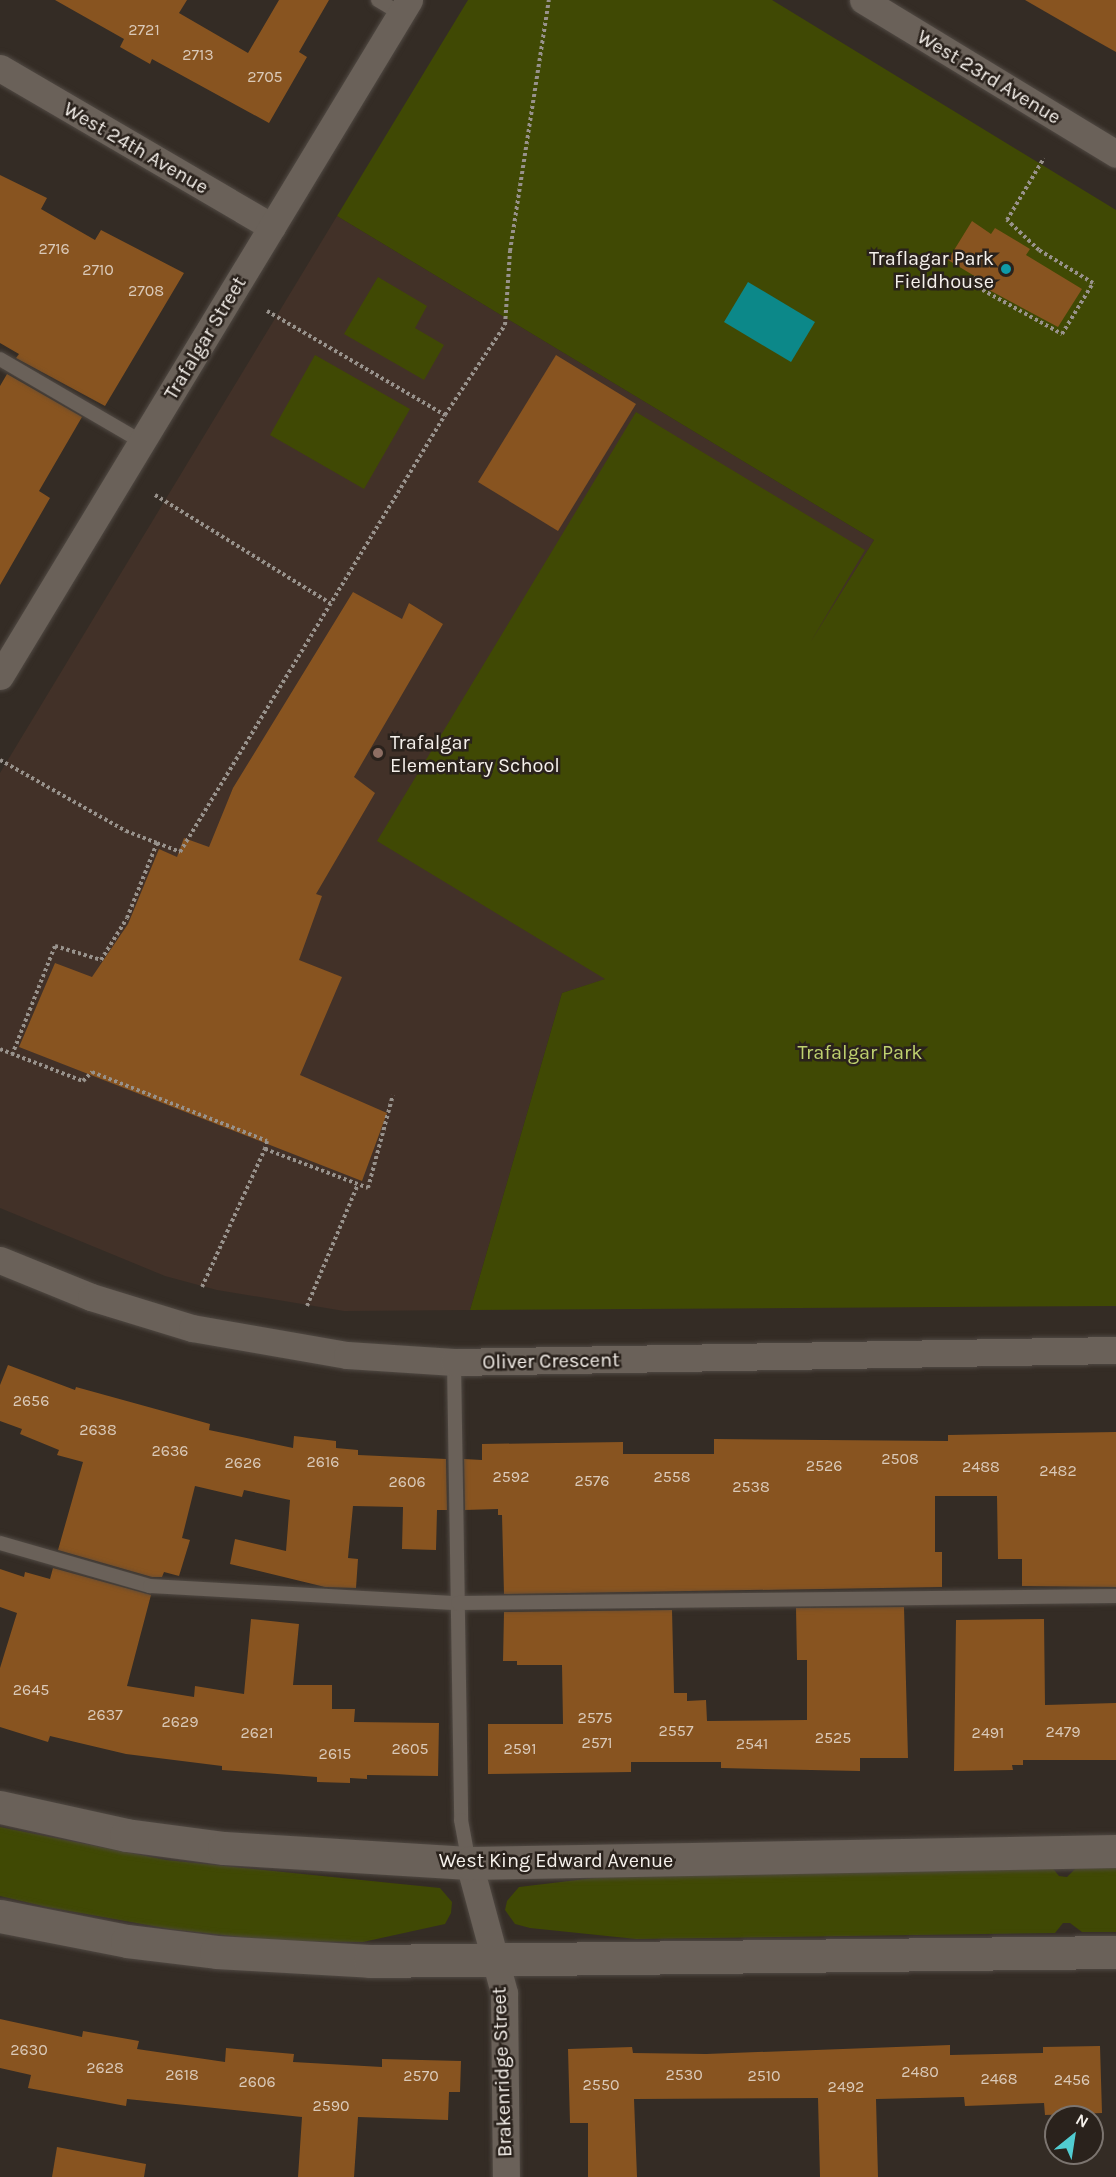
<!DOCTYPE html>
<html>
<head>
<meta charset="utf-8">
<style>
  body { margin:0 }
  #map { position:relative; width:1116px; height:2177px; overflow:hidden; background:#342c25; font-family:Karla,sans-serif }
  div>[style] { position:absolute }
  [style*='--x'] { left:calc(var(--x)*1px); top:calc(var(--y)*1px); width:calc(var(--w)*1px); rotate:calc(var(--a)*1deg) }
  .education>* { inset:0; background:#423128 }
  .green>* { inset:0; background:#404904 }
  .water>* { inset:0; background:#0c8889 }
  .building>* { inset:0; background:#885420 }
  .path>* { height:4px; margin-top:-2px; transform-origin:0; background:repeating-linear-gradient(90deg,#98928c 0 3px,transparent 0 6px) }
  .roads { filter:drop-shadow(0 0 2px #504943) drop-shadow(0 0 2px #504943) }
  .service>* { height:14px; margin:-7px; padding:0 7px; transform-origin:7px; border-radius:7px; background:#6a6159 }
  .minor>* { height:27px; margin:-13.5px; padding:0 13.5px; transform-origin:13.5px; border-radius:13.5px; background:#6a6159 }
  .secondary>* { height:33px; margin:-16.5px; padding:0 16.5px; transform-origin:16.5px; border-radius:16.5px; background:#6a6159 }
  .dots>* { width:16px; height:16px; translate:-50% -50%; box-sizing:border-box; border:3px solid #2a221c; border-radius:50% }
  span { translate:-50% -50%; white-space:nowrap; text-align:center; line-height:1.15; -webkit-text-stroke:5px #2a221c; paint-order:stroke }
  .number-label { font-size:16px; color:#dac9b8 }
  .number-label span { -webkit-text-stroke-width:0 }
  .street-label { font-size:20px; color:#f5f0eb }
  .poi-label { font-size:20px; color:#f5f0eb }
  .right { translate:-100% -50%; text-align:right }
  .left { translate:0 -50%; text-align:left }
  .park-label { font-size:20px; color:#bfd16f }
  .north { position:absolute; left:1044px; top:2105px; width:60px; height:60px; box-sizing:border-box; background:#2a221c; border:2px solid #7b746f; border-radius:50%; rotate:30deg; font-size:16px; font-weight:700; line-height:24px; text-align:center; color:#f5f0eb }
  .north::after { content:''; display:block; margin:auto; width:21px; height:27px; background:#51ccd1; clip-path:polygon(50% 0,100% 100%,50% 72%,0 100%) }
</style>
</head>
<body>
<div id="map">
  <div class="education">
    <div style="clip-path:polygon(337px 216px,874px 540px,606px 979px,562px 993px,470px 1310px,344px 1311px,217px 1290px,165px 1276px,0 1208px,0 773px)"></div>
  </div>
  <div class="green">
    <div style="clip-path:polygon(468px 0,772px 0,1116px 210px,1116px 1306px,470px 1310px,562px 993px,605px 979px,377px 841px,636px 412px,865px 550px,810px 643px,874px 540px,337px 216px)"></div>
    <div style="clip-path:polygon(378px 277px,427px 306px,415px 328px,444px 345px,424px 380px,344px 334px)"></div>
    <div style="clip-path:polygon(315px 355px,410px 409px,364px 489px,270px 435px)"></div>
    <div style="clip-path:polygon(0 1827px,166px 1860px,440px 1888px,452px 1902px,451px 1913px,445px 1924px,363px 1942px,276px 1941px,170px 1929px,47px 1907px,0 1896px)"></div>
    <div style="clip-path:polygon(1116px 1864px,1116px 1932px,1082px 1932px,1070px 1923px,1063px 1923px,1055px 1933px,636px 1939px,530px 1928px,515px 1924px,505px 1910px,507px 1901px,519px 1887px,619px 1875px,1050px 1865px,1059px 1876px,1067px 1877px,1079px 1865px)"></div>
  </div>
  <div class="water">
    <div style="clip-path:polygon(748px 282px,815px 322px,791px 362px,724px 322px)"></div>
  </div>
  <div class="building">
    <div style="clip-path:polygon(55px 0,187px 0,179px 13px,248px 53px,279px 0,329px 0,299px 52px,307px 57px,269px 123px,152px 59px,150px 64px,120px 47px,124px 39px)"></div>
    <div style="clip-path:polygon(1025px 0,1116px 0,1116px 52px,1084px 34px)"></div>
    <div style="clip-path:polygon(0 175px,47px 198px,41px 209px,95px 240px,101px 230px,184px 273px,105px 406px,16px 358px,19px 354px,0 343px)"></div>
    <div style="clip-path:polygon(972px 221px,991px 234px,995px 228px,1030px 249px,1026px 255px,1082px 289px,1058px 327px,978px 284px,981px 280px,948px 260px)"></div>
    <div style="clip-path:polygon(556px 355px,636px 404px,558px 531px,478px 482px)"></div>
    <div style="clip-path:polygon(7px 374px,82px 417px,39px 491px,50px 498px,0 585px,0 386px)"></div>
    <div style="clip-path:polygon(353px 592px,402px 619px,409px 603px,443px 624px,354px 777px,375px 793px,316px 894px,322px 896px,299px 960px,342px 977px,300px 1075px,387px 1113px,362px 1181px,19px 1047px,55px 963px,92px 977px,128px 924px,159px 849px,177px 857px,184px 838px,209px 847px,233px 788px)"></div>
    <div style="clip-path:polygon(8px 1365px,75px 1390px,76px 1387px,210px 1424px,209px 1430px,293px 1448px,294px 1436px,336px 1441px,336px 1448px,358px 1450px,358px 1455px,446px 1459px,447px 1510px,437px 1510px,436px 1550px,402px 1549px,403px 1507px,353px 1506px,348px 1558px,358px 1559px,356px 1588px,325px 1587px,230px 1564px,235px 1539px,286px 1551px,290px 1500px,244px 1490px,242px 1497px,195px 1486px,182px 1538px,190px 1540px,179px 1576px,164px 1572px,162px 1577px,152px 1577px,58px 1550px,83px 1462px,57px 1455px,59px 1450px,20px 1434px,22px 1429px,0 1421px,0 1385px)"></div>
    <div style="clip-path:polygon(1116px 1432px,1116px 1587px,1022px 1586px,1022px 1559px,998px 1559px,997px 1496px,935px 1496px,935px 1552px,942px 1552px,942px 1587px,504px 1594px,502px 1515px,498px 1515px,498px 1509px,465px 1510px,464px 1459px,482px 1460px,482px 1444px,623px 1442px,623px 1454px,714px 1454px,714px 1439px,948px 1441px,948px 1435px)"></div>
    <div style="clip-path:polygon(53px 1568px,151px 1595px,127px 1686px,194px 1697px,195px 1686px,244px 1694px,251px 1619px,299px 1624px,293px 1685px,332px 1685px,332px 1709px,355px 1709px,354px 1722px,439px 1723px,438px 1776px,367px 1775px,367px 1779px,350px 1778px,350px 1783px,317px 1782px,317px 1777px,222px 1770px,222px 1766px,126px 1754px,50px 1736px,48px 1742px,0 1727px,0 1668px,17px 1613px,0 1607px,0 1569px,24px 1577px,25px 1572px,50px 1579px)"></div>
    <div style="clip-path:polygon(904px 1607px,908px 1758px,860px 1758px,860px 1771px,721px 1768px,721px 1762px,631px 1762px,631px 1772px,488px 1774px,488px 1724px,563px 1724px,562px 1665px,517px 1665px,517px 1661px,503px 1661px,504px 1612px,672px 1610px,674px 1693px,687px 1693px,687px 1701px,706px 1700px,707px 1721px,807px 1720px,807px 1660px,797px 1660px,796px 1608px)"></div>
    <div style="clip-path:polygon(1044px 1619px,1045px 1705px,1116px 1703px,1116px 1760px,1023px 1760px,1023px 1765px,1012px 1765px,1013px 1770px,954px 1771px,956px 1620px)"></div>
    <div style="clip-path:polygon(0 2019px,82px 2037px,83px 2031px,139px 2041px,137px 2049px,225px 2062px,226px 2048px,294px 2054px,293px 2062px,382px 2067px,382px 2059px,461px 2061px,460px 2092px,449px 2092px,448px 2120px,358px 2117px,354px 2177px,298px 2177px,302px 2117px,127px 2099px,126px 2106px,28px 2088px,31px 2075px,0 2068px)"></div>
    <div style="clip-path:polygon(950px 2045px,950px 2055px,1043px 2053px,1043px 2047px,1100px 2046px,1102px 2113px,1045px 2115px,1044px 2103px,965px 2106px,964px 2097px,876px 2099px,878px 2177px,820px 2177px,818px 2098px,634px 2099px,637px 2177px,588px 2177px,588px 2123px,570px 2123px,568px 2049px,632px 2047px,633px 2053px,706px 2054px)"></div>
    <div style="clip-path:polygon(57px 2147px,146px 2164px,144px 2177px,52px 2177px)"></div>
  </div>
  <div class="path">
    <div style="--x:976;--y:277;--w:8;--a:120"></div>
    <div style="--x:972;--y:284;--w:103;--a:29.1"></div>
    <div style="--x:1062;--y:334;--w:60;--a:-58.7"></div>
    <div style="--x:1093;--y:283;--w:63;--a:-148.6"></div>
    <div style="--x:1039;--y:250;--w:44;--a:-136.8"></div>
    <div style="--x:1007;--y:220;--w:72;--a:-59.2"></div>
    <div style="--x:267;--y:311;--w:206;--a:30.3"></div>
    <div style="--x:155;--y:495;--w:206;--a:31.7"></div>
    <div style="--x:0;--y:760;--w:145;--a:29.4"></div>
    <div style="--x:126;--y:831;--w:33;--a:21"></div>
    <div style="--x:0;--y:1049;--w:89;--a:21.1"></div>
    <div style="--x:83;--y:1081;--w:13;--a:-45"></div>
    <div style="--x:92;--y:1072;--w:188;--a:21.5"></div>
    <div style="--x:267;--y:1141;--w:8;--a:104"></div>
    <div style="--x:265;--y:1149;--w:110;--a:20.7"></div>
    <div style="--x:368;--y:1188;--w:96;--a:-75"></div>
    <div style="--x:12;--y:1055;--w:117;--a:-68.5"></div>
    <div style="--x:55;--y:946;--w:48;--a:16.9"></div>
    <div style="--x:101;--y:960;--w:49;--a:-58.2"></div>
    <div style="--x:127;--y:918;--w:81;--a:-68.2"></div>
    <div style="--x:157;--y:843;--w:25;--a:21"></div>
    <div style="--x:180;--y:852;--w:511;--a:-58.77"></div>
    <div style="--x:445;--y:415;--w:108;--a:-56.3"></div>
    <div style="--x:505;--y:325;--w:74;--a:-86.1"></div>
    <div style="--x:510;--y:251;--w:254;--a:-81.2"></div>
    <div style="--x:202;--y:1287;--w:152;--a:-65.5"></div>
    <div style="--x:307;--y:1306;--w:132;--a:-67.3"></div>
  </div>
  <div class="roads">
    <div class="service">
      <div style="--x:378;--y:0;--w:27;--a:31"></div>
      <div style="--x:0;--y:359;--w:164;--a:30.3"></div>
      <div style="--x:454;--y:1362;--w:458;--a:89.1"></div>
      <div style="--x:461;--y:1820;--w:44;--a:79.5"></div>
      <div style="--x:0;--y:1543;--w:156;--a:16"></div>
      <div style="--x:150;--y:1586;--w:308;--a:3.2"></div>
      <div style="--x:458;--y:1603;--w:658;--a:-0.61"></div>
    </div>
    <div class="minor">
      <div style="--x:863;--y:0;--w:296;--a:31.3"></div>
      <div style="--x:0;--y:68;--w:315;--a:30.3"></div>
      <div style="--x:0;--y:676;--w:790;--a:-58.82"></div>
      <div style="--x:0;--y:1260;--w:98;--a:22.1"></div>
      <div style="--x:91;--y:1297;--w:106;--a:17.1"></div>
      <div style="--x:192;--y:1328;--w:157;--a:9.9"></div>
      <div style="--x:347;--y:1355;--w:107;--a:3.7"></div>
      <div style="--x:454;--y:1362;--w:662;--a:-1.04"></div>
      <div style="--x:469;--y:1863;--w:135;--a:74.9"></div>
      <div style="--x:504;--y:1993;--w:184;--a:89.4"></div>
    </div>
    <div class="secondary">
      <div style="--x:0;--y:1807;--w:129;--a:12.5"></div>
      <div style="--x:126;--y:1835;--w:99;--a:7.6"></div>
      <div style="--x:224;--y:1848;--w:245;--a:3.5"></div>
      <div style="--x:469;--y:1863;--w:647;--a:-1.06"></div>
      <div style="--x:0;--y:1916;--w:129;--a:11.1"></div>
      <div style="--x:127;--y:1941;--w:90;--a:7"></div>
      <div style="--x:216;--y:1952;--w:154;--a:3.3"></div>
      <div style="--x:370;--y:1961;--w:746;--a:-0.69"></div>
    </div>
  </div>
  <div class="dots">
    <div style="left:1006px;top:269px;background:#0f9aa8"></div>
    <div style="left:378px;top:753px;background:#8d6e63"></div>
  </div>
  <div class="number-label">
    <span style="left:144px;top:30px">2721</span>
    <span style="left:198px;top:55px">2713</span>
    <span style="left:265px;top:77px">2705</span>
    <span style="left:54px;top:249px">2716</span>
    <span style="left:98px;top:270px">2710</span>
    <span style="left:146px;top:291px">2708</span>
    <span style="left:31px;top:1401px">2656</span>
    <span style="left:98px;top:1430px">2638</span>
    <span style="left:170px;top:1451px">2636</span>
    <span style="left:900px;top:1459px">2508</span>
    <span style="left:323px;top:1462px">2616</span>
    <span style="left:243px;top:1463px">2626</span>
    <span style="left:824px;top:1466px">2526</span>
    <span style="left:981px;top:1467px">2488</span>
    <span style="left:1058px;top:1471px">2482</span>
    <span style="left:511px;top:1477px">2592</span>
    <span style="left:672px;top:1477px">2558</span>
    <span style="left:592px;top:1481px">2576</span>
    <span style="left:407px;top:1482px">2606</span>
    <span style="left:751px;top:1487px">2538</span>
    <span style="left:31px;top:1690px">2645</span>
    <span style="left:105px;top:1715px">2637</span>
    <span style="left:595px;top:1718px">2575</span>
    <span style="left:180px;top:1722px">2629</span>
    <span style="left:676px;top:1731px">2557</span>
    <span style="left:1063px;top:1732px">2479</span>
    <span style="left:257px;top:1733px">2621</span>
    <span style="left:988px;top:1733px">2491</span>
    <span style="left:833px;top:1738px">2525</span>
    <span style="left:597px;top:1743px">2571</span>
    <span style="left:752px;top:1744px">2541</span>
    <span style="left:410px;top:1749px">2605</span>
    <span style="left:520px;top:1749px">2591</span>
    <span style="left:335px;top:1754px">2615</span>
    <span style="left:29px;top:2050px">2630</span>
    <span style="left:105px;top:2068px">2628</span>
    <span style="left:920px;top:2072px">2480</span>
    <span style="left:182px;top:2075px">2618</span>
    <span style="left:684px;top:2075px">2530</span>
    <span style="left:421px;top:2076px">2570</span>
    <span style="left:764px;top:2076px">2510</span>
    <span style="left:999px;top:2079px">2468</span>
    <span style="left:1072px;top:2080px">2456</span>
    <span style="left:257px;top:2082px">2606</span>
    <span style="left:601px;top:2085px">2550</span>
    <span style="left:846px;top:2087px">2492</span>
    <span style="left:331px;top:2106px">2590</span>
  </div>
  <div class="street-label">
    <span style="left:989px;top:77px;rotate:31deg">West 23rd Avenue</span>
    <span style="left:136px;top:148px;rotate:30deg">West 24th Avenue</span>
    <span style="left:205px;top:338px;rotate:-59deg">Trafalgar Street</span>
    <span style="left:551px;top:1361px;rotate:-1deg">Oliver Crescent</span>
    <span style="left:556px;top:1860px">West King Edward Avenue</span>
    <span style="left:502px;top:2072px;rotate:-92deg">Brakenridge Street</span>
  </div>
  <div class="poi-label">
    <span class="right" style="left:994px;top:270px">Traflagar Park<br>Fieldhouse</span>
    <span class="left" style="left:390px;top:754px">Trafalgar<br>Elementary School</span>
  </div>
  <div class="park-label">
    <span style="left:860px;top:1052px">Trafalgar Park</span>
  </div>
  <div class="north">N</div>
</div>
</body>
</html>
